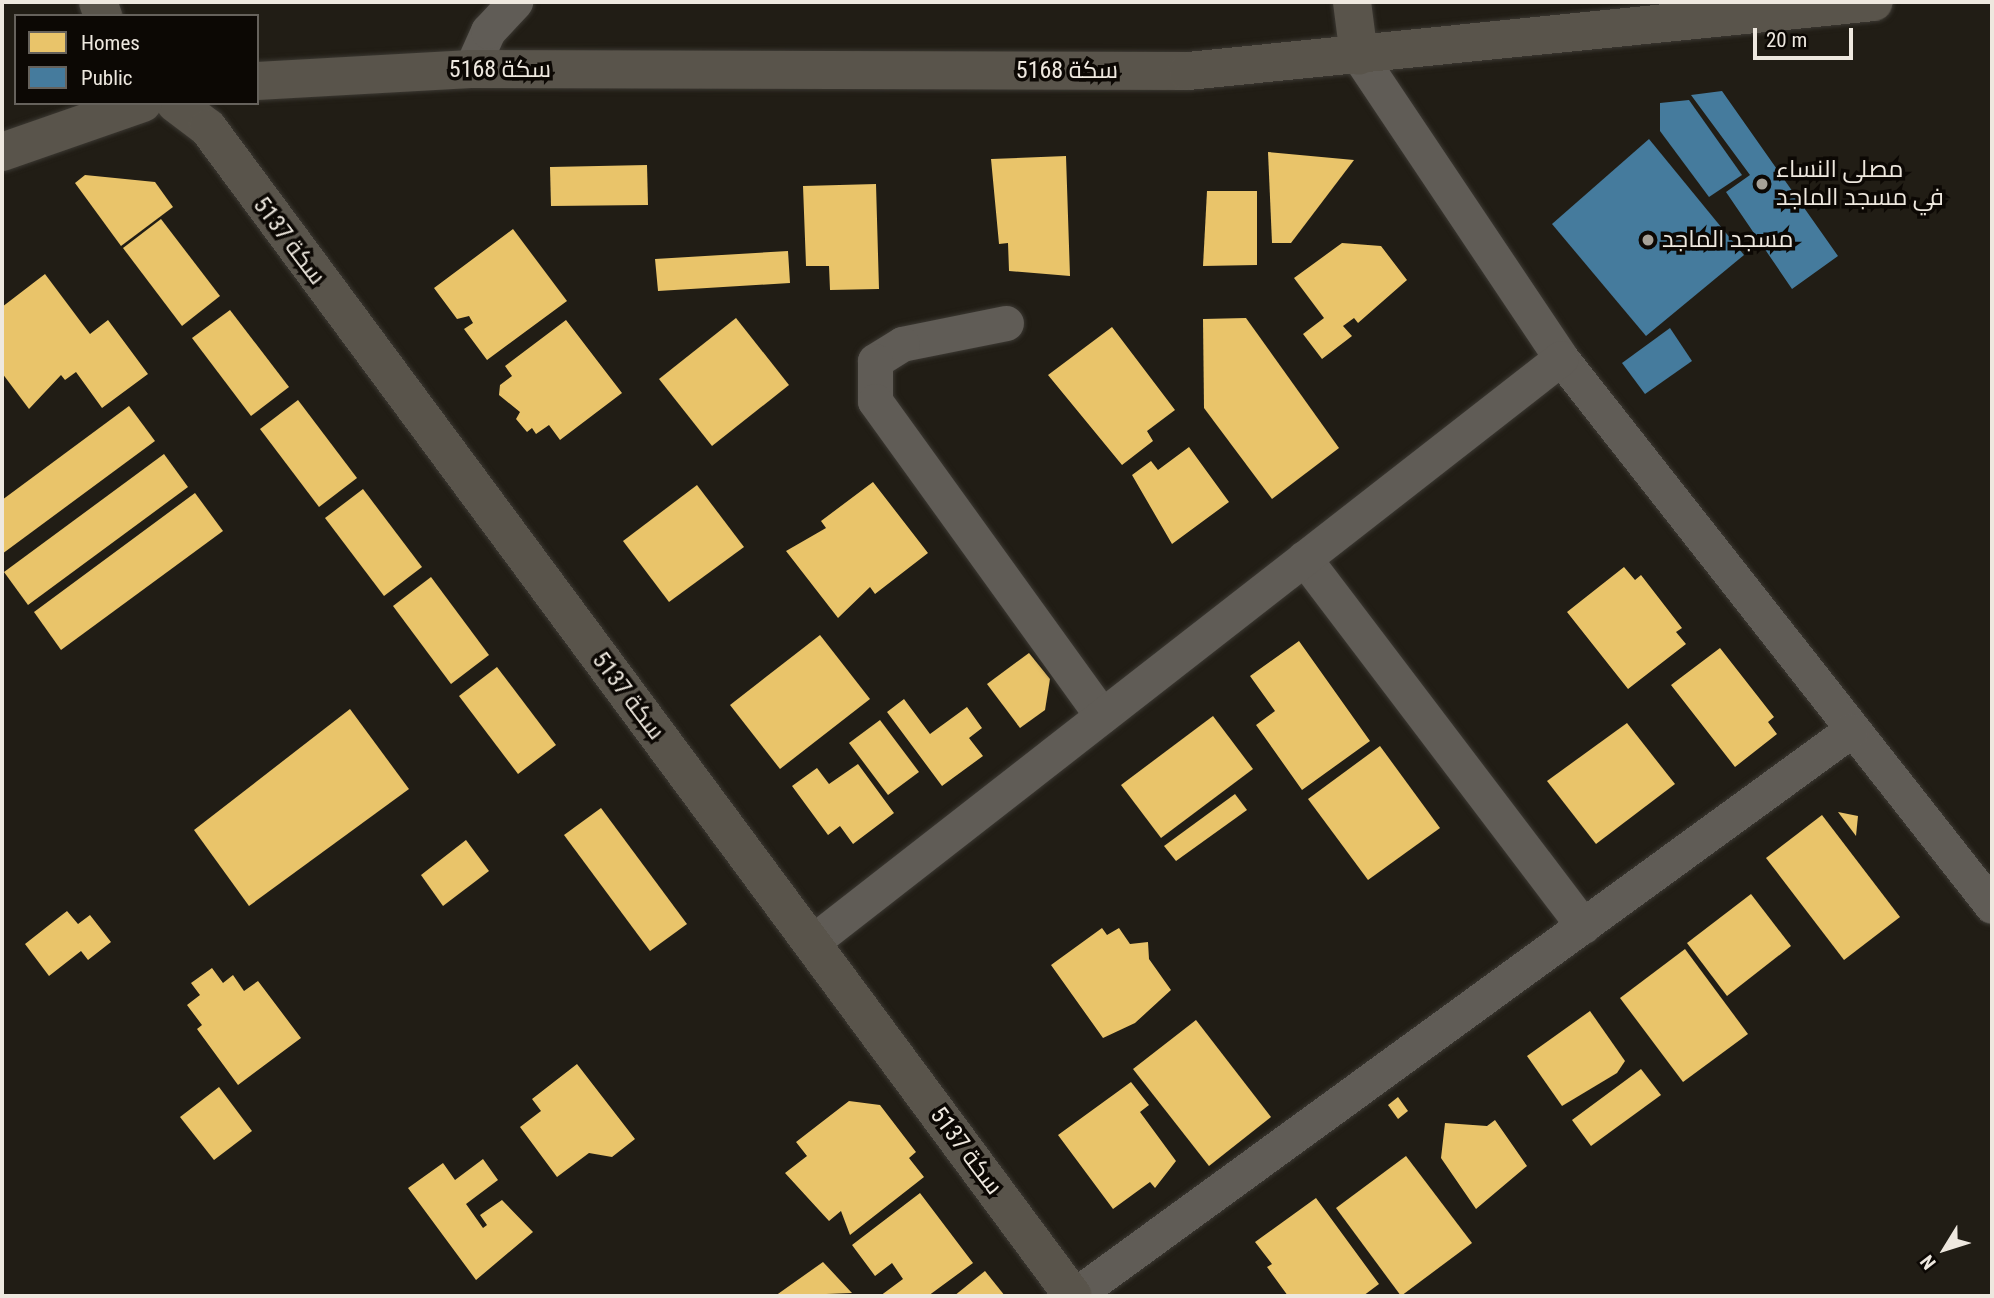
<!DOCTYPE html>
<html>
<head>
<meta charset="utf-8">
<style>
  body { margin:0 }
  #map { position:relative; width:1994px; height:1298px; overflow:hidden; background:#211d15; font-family:"Roboto Condensed",Cairo,sans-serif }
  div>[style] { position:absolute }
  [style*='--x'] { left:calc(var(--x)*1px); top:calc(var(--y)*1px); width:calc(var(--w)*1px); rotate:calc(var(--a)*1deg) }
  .homes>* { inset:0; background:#e9c46a }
  .public>* { inset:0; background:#457b9d }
  .roads { filter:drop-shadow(0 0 2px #3b3832) drop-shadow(0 0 2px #3b3832) }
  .street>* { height:35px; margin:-17.5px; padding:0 17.5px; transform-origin:17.5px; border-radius:17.5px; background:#605c56 }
  .secondary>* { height:38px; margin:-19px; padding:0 19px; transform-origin:19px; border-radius:19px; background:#59544b }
  .dots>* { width:19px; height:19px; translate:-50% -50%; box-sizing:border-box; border:4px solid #0c0804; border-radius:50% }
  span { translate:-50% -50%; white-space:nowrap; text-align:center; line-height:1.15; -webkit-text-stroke:7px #0c0804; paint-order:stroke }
  .street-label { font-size:24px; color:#eee8df }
  .poi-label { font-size:24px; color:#eee8df }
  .left { translate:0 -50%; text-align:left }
  .frame { position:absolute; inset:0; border:4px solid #eee8df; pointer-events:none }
  .legend { position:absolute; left:14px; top:14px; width:245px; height:91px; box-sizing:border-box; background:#0c0804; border:2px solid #66625c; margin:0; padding:9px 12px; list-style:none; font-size:21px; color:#eee8df }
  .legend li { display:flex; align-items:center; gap:14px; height:35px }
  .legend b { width:35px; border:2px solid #66625c }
  .north { position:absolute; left:1910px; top:1214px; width:70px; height:70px; -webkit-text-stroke:5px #0c0804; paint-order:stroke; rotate:232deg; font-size:19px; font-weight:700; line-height:28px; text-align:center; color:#eee8df }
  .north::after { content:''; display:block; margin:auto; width:24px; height:32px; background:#eee8df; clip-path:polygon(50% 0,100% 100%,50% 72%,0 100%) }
  .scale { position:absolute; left:1753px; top:28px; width:100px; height:32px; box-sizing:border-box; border:4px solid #eee8df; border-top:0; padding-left:9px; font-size:21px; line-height:24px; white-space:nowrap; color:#eee8df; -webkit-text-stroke:5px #0c0804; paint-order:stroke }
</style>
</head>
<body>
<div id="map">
  <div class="homes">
    <div style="clip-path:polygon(1268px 152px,1354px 160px,1291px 243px,1272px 243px)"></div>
    <div style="clip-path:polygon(1066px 156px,1070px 276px,1009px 271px,1008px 243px,999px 244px,991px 159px)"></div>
    <div style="clip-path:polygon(647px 165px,648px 205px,551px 206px,550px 167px)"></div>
    <div style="clip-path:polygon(85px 175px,155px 182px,173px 207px,121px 246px,75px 183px)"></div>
    <div style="clip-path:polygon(876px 184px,879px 289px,830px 290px,829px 266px,806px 266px,803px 186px)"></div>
    <div style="clip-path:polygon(1207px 191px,1257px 191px,1257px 265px,1203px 266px)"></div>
    <div style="clip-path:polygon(161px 219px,220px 296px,182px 326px,123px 248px)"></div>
    <div style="clip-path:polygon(513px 229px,567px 301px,487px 360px,464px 329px,473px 323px,469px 316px,457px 319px,434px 288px)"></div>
    <div style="clip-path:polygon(1342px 243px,1381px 246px,1407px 280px,1358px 323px,1354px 318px,1343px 326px,1352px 336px,1322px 359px,1303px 334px,1324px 318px,1294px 278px)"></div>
    <div style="clip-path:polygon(788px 251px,790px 283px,658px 291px,655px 259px)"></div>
    <div style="clip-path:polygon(45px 274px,90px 334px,108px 320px,148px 374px,102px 408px,76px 372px,65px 380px,61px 375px,29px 409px,2px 373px,2px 307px)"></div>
    <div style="clip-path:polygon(230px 310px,289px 387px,251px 416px,192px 338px)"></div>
    <div style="clip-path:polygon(736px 318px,789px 385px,712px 446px,659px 379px)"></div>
    <div style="clip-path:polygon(1246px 318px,1339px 448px,1272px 499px,1204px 408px,1203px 319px)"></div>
    <div style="clip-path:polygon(566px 320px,622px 393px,560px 440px,549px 425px,536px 434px,532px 428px,527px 432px,516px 419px,520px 412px,499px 395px,500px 385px,512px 376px,505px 366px)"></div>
    <div style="clip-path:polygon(1112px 327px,1175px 410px,1147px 431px,1153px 441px,1122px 465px,1048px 375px)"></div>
    <div style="clip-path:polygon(298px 400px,357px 478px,319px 507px,260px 429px)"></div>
    <div style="clip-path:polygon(129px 406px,155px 441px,2px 554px,2px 500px)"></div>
    <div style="clip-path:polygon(1189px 447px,1229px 502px,1172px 544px,1132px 475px,1151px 461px,1158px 470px)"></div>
    <div style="clip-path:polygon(164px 454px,188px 487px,28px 605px,4px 572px)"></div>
    <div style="clip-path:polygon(873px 482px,928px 553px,875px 594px,870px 587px,838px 618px,786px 551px,826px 528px,821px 521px)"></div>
    <div style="clip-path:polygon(697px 485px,744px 547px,669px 602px,623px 541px)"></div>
    <div style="clip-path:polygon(363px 489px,422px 567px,384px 596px,325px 518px)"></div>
    <div style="clip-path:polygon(195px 493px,223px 531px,61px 650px,34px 612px)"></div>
    <div style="clip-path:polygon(1624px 567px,1635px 580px,1641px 575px,1682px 628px,1676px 632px,1686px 644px,1628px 689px,1567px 612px)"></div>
    <div style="clip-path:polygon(431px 577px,489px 655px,451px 684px,393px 606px)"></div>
    <div style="clip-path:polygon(820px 635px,870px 699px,780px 769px,730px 705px)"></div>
    <div style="clip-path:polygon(1299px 641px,1370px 741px,1302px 790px,1256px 725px,1275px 711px,1250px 676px)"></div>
    <div style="clip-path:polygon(1720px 648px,1774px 717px,1768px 722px,1777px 734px,1735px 767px,1671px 685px)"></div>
    <div style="clip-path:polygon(1029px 653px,1050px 679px,1045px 710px,1020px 728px,987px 684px)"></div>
    <div style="clip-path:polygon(497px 667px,556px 745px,518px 774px,459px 696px)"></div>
    <div style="clip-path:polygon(904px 699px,930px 734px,967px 707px,982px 728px,969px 738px,983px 756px,942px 786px,887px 712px)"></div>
    <div style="clip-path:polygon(350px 709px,409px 789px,249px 906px,194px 830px)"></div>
    <div style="clip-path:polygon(1213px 716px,1253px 769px,1161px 838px,1121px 785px)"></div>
    <div style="clip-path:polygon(880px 720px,919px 772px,888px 795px,849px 743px)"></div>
    <div style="clip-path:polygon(1627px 723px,1675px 784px,1596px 844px,1547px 781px)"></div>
    <div style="clip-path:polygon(1380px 746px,1440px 828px,1368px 880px,1308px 799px)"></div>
    <div style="clip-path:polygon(858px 764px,894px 813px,853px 844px,840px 826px,828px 835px,792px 786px,817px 768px,829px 784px)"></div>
    <div style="clip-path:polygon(1235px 794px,1247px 810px,1176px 861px,1164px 846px)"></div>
    <div style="clip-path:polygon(601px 808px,687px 924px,650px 951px,564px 835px)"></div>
    <div style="clip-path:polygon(1838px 812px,1858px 816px,1856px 836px)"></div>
    <div style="clip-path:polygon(1822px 815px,1900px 917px,1844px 960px,1766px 858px)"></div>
    <div style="clip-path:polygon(466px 840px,489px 871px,443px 906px,421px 875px)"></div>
    <div style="clip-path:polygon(1751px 894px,1791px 946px,1727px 996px,1687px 943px)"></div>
    <div style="clip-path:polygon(67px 911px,78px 924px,90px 915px,111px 942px,88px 960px,81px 951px,49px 976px,25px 944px)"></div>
    <div style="clip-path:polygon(1102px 928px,1107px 935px,1119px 928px,1130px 944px,1148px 942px,1149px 959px,1171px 990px,1135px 1023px,1103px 1038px,1051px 965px)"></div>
    <div style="clip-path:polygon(1685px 949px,1748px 1034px,1683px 1082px,1620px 998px)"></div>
    <div style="clip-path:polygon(212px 968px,223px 983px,233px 975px,244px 991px,258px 981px,301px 1038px,238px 1085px,197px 1029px,202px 1025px,187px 1005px,200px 995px,191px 983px)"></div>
    <div style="clip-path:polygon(1590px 1011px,1625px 1061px,1617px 1073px,1562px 1106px,1527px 1056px)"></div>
    <div style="clip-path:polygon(1196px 1020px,1271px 1117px,1209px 1166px,1133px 1069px)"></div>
    <div style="clip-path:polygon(577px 1064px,635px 1139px,612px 1157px,589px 1153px,557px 1177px,520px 1127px,541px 1111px,532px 1099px)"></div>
    <div style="clip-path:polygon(1641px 1069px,1661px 1095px,1591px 1146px,1572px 1120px)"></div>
    <div style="clip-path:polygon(1131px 1082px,1149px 1105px,1140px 1112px,1176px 1161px,1155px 1188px,1150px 1182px,1113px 1209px,1058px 1135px)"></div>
    <div style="clip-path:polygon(219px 1087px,252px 1131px,214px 1160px,180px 1117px)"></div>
    <div style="clip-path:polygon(1398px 1097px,1408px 1111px,1398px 1119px,1388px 1105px)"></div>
    <div style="clip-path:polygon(849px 1101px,880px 1105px,916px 1152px,909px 1158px,924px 1177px,850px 1235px,841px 1211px,829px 1221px,785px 1173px,807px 1156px,796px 1142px)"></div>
    <div style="clip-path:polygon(1495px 1120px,1527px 1166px,1476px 1209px,1441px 1158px,1445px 1123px,1487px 1126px)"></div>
    <div style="clip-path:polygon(1406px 1156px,1472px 1243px,1401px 1296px,1336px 1208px)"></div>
    <div style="clip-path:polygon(483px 1159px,498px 1180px,466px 1204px,483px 1228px,487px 1225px,480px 1215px,502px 1200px,533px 1232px,476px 1280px,408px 1188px,443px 1163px,455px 1180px)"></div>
    <div style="clip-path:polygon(920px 1193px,973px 1263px,928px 1296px,880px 1296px,903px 1279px,892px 1263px,875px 1276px,852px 1245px)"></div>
    <div style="clip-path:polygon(1316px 1198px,1379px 1284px,1363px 1296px,1288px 1296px,1267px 1267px,1272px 1264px,1255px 1242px)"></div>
    <div style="clip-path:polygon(823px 1262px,852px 1293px,775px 1296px)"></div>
    <div style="clip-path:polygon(985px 1271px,1005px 1296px,954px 1296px)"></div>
  </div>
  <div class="public">
    <div style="clip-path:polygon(1722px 91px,1838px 256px,1792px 289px,1726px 192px,1750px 175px,1691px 95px)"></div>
    <div style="clip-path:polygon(1689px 100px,1742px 175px,1709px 197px,1660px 131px,1660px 103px)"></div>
    <div style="clip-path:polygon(1649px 139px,1744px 255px,1646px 336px,1552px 224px)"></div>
    <div style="clip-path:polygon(1670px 328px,1692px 361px,1645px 394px,1622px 363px)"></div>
  </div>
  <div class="roads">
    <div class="street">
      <div style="--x:1359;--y:56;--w:363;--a:56.2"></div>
      <div style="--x:1561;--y:358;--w:697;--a:51.82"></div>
      <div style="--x:471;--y:69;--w:42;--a:-65.9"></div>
      <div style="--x:488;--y:31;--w:40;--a:-47"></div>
      <div style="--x:1006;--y:323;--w:106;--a:168.6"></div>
      <div style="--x:902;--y:344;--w:32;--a:148"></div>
      <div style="--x:875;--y:361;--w:40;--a:90"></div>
      <div style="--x:875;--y:401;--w:388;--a:54.2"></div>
      <div style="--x:1304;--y:558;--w:462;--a:52.8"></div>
      <div style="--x:811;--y:943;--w:951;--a:-37.95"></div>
      <div style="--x:1074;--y:1296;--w:960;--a:-36.06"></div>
    </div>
    <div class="secondary">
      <div style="--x:98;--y:2;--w:15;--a:70"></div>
      <div style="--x:1352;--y:2;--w:54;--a:82.6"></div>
      <div style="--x:257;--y:81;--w:214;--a:-3.2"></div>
      <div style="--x:471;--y:69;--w:717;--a:0.16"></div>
      <div style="--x:1188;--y:71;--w:689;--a:-5.74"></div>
      <div style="--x:175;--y:103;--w:41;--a:37.1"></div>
      <div style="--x:208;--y:128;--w:1453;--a:53.48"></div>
      <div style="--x:2;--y:152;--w:149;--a:-19.2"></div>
    </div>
  </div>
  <div class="dots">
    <div style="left:1762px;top:184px;background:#a6a198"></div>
    <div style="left:1648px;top:240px;background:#a6a198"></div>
  </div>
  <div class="street-label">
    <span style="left:500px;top:70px">سكة 5168</span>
    <span style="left:1067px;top:71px">سكة 5168</span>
    <span style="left:289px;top:241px;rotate:53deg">سكة 5137</span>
    <span style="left:628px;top:696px;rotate:53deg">سكة 5137</span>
    <span style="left:966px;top:1151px;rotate:53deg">سكة 5137</span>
  </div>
  <div class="poi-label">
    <span class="left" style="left:1776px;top:184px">مصلى النساء<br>في مسجد الماجد</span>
    <span class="left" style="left:1662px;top:240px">مسجد الماجد</span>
  </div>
  <div class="frame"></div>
  <ul class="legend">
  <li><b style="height:19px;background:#e9c46a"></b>Homes</li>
  <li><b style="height:19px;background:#457b9d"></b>Public</li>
  </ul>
  <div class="north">N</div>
  <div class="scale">20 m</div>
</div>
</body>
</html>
